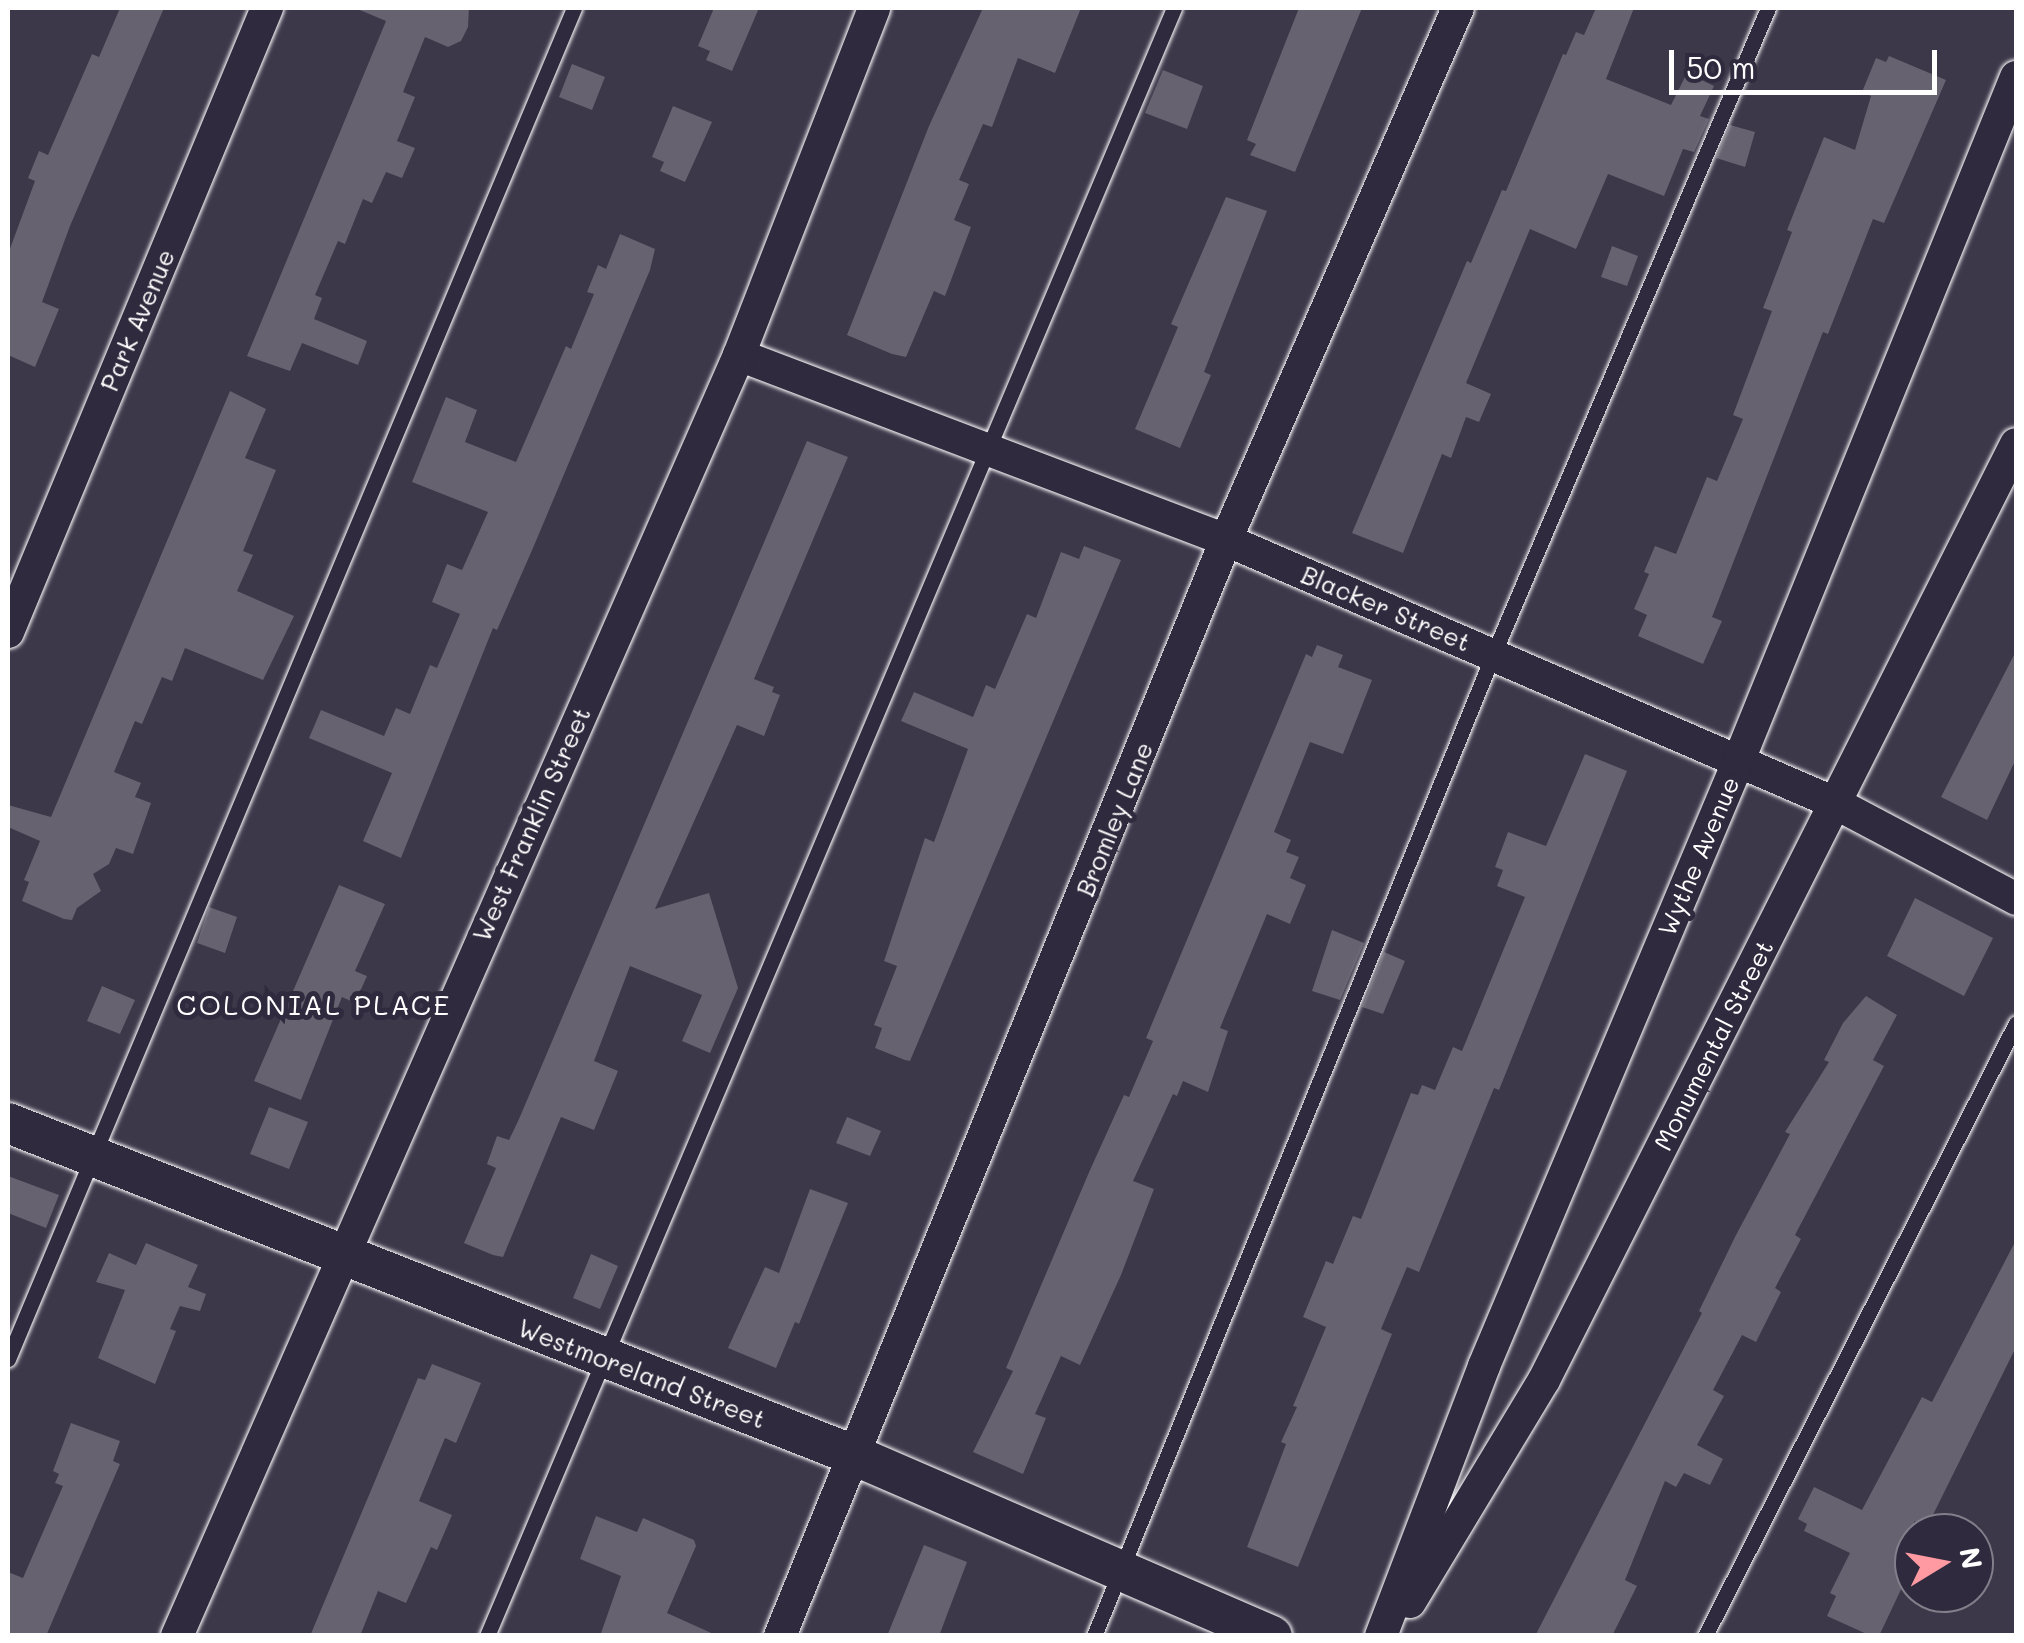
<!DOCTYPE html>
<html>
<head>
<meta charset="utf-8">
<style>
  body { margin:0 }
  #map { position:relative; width:2024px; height:1643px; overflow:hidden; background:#3c3749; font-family:Mali,sans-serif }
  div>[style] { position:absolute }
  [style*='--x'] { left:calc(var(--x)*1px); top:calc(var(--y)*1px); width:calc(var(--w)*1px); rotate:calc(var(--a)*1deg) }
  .building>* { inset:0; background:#666270 }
  .roads { filter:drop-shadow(0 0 2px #fff) drop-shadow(0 0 2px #fff) }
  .service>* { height:15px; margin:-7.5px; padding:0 7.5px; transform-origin:7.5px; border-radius:7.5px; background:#2f2a3d }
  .minor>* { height:32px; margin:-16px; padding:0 16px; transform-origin:16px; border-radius:16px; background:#2f2a3d }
  .tertiary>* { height:40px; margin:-20px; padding:0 20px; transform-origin:20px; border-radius:20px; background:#2f2a3d }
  span { translate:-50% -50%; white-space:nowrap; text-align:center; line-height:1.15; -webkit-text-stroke:10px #2f2a3d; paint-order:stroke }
  .street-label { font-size:25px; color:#fff }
  .neighbourhood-label { font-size:28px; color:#fff; letter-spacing:2.5px }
  .frame { position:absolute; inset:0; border:10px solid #fff; pointer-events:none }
  .north { position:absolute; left:1894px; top:1513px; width:100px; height:100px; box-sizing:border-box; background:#2f2a3d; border:2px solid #827f8b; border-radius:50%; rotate:80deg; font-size:28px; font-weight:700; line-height:40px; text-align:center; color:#fff }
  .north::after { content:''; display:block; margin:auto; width:35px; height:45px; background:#ff9aa2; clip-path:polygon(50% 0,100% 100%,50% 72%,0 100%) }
  .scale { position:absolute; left:1669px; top:50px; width:268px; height:45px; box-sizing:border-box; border:5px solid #fff; border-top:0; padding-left:12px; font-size:30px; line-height:35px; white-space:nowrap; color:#fff; -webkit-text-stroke:8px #2f2a3d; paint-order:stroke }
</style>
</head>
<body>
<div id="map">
  <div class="building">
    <div style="clip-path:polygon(120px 8px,164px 8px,70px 226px,42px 302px,59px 309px,35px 367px,8px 355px,8px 254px,35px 181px,28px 178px,39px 151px,48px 155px,92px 54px,99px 57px)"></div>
    <div style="clip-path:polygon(355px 8px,469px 8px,468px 27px,461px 41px,448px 47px,425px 37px,403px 92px,415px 97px,397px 141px,415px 148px,402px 178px,386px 172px,372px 203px,363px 199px,345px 244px,338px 241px,315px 295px,322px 298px,314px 319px,367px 341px,358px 365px,302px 343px,290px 371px,247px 356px,386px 21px)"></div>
    <div style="clip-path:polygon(714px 8px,759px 8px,732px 71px,706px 60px,710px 51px,698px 46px)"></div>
    <div style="clip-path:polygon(983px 8px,1081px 8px,1055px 73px,1018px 58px,992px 127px,983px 124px,959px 180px,969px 184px,954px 220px,971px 227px,945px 296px,934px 291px,906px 357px,892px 354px,847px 335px,929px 126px)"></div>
    <div style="clip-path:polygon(1299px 8px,1362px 8px,1295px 172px,1250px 155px,1256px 144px,1247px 140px)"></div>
    <div style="clip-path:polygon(1596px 8px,1634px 8px,1606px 79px,1671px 105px,1687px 73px,1714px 86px,1700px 116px,1709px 119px,1694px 152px,1683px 149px,1664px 196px,1608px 174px,1576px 249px,1530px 229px,1466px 383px,1491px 394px,1479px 422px,1466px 417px,1451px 458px,1442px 454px,1403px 553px,1352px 533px,1467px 261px,1471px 263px,1502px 190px,1506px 191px,1563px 54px,1566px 55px,1576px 32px,1584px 35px)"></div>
    <div style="clip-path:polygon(1889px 56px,1946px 80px,1884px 223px,1873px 219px,1828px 334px,1823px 332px,1712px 617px,1722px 621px,1703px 664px,1638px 636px,1647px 615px,1634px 609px,1649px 574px,1644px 572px,1655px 546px,1676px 554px,1707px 477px,1717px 481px,1743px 419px,1733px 415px,1772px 311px,1763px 308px,1792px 232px,1787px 230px,1824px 137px,1855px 150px,1871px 96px,1862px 92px,1876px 58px,1886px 62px)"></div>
    <div style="clip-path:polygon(572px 64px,605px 77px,592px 110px,559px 97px)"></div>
    <div style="clip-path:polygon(1163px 70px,1203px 86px,1187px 129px,1145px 113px)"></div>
    <div style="clip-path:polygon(673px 106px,712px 122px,685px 182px,660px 171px,664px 162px,652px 157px)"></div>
    <div style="clip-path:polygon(1730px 125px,1755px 132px,1745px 167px,1716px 158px)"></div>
    <div style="clip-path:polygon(1226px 197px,1267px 211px,1204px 372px,1211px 375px,1180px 448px,1135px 429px,1178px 327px,1171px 324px)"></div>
    <div style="clip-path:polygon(620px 234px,655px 249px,650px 270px,533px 548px,497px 630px,493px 628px,401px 858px,363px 841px,392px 773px,309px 738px,321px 710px,384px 736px,396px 708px,410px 714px,430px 665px,437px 668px,460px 614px,432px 602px,447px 564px,462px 570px,488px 512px,412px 482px,446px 397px,477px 410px,465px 442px,516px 462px,566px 346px,571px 349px,594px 294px,587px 292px,598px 265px,606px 269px)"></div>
    <div style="clip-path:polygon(1612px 246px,1638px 256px,1627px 286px,1601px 277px)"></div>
    <div style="clip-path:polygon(230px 391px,266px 409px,245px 458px,276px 470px,243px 551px,253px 555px,237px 591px,294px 616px,263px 680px,185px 648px,172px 681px,162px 677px,142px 724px,135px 721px,114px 772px,141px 783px,135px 797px,151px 803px,133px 854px,116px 848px,109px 864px,93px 874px,101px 891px,77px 908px,72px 920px,64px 919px,22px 901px,29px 882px,24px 880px,40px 841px,8px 827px,8px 805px,51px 817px)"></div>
    <div style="clip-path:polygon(807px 441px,848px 457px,754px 679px,774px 687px,772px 692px,780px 695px,764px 736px,737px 725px,655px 909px,709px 893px,738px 988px,710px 1053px,682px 1041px,702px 995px,630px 966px,594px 1061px,618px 1071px,594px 1130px,561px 1117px,503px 1257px,493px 1255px,464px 1243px,496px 1168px,487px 1164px,497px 1136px,509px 1140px,519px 1119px)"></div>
    <div style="clip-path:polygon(1084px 546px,1121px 560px,910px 1061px,905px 1060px,875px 1048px,882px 1028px,874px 1025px,897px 966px,884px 961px,925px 838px,934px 842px,968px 749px,901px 721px,914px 692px,973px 717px,986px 685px,995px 689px,1027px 614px,1036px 618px,1061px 552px,1079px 559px)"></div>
    <div style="clip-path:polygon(1317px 645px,1343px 655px,1338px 667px,1372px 680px,1343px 754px,1310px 742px,1274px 832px,1291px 840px,1286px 852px,1299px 857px,1290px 878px,1306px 885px,1290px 924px,1267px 914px,1220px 1028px,1228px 1031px,1208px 1092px,1183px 1081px,1177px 1096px,1173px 1094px,1133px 1181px,1154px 1189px,1121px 1275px,1080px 1365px,1061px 1356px,1035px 1414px,1046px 1418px,1023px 1474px,973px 1452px,1013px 1371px,1006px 1368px,1090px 1170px,1124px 1095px,1129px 1097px,1153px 1041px,1146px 1038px,1306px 654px,1312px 657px)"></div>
    <div style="clip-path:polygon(2016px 651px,2016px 759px,1987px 820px,1941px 797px)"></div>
    <div style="clip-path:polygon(1585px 754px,1627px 771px,1499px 1090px,1494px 1088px,1419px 1272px,1407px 1267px,1381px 1329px,1392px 1334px,1298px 1567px,1247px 1547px,1286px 1444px,1281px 1442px,1297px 1407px,1293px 1406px,1326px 1327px,1303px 1317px,1326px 1261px,1333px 1264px,1353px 1216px,1361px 1219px,1411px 1093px,1418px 1095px,1422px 1085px,1435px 1090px,1453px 1047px,1462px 1051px,1525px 897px,1497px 886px,1503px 870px,1495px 867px,1508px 832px,1546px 846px)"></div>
    <div style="clip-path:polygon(339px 885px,385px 904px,355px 971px,367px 976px,355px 1003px,342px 997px,301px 1100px,254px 1081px)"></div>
    <div style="clip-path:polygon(1915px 898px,1993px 938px,1964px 996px,1887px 956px)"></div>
    <div style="clip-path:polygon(209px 907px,237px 917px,225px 953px,197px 943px)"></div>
    <div style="clip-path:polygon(1332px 930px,1364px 943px,1340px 1000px,1312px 991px)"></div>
    <div style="clip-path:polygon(1384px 952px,1405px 961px,1383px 1014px,1362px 1007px)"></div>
    <div style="clip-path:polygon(102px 986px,135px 1000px,120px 1034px,87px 1021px)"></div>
    <div style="clip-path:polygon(1866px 996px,1897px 1015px,1873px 1060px,1884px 1066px,1795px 1235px,1801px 1239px,1775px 1288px,1781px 1292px,1756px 1342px,1742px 1335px,1713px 1390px,1724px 1396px,1697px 1445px,1723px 1459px,1710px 1485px,1684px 1473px,1676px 1487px,1665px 1481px,1625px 1580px,1637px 1586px,1612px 1636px,1535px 1636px,1702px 1313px,1699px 1311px,1736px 1235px,1790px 1134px,1785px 1132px,1829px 1062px,1824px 1060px,1843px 1023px)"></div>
    <div style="clip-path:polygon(269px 1107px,308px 1122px,289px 1169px,250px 1154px)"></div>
    <div style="clip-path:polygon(847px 1117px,881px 1131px,870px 1156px,836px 1143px)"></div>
    <div style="clip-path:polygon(8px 1176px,59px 1195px,46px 1228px,8px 1213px)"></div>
    <div style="clip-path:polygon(810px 1189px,848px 1203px,799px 1324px,795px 1322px,776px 1368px,728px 1348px,765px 1267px,779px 1273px)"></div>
    <div style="clip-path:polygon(2016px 1240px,2016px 1347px,1927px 1527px,1914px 1521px,1914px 1562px,1879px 1636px,1871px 1636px,1827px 1616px,1836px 1596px,1830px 1593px,1850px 1553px,1804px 1531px,1807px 1524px,1798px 1519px,1814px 1487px,1862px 1510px,1922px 1397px,1932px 1402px)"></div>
    <div style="clip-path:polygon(146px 1243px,198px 1265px,188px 1287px,206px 1294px,200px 1311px,180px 1306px,170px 1329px,176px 1331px,155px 1384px,98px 1358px,125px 1290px,96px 1282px,109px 1253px,136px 1265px)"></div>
    <div style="clip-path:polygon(591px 1254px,618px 1266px,600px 1309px,573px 1298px)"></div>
    <div style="clip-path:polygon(432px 1364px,481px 1383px,456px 1443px,445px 1438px,419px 1501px,452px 1515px,437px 1550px,431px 1547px,406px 1603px,378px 1591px,360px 1636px,310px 1636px,418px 1378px,425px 1380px)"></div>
    <div style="clip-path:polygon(71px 1423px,120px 1441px,113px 1461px,120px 1464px,46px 1636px,8px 1636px,8px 1572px,23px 1578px,63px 1486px,55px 1483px,59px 1474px,53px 1471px)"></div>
    <div style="clip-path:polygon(596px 1516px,637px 1532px,643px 1518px,694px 1540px,696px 1546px,667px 1613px,718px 1636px,600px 1636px,621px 1576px,580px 1559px)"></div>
    <div style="clip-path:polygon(924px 1545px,967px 1562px,939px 1636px,887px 1636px)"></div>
  </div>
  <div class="roads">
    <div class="service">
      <div style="--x:8;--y:1359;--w:1465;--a:-67.27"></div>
      <div style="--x:487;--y:1636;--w:1767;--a:-67.12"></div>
      <div style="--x:1094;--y:1636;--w:1059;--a:-67.87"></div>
      <div style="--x:1493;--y:655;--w:703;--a:-66.97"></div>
      <div style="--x:1705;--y:1636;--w:687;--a:-63.1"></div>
    </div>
    <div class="minor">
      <div style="--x:739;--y:355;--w:521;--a:20.8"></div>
      <div style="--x:1226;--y:540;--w:663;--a:23.36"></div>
      <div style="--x:1835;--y:803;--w:205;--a:27.9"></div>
      <div style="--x:8;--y:632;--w:676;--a:-67.46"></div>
      <div style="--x:1410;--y:1602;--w:259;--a:-58.9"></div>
      <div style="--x:1544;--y:1380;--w:1048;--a:-63.24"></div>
      <div style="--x:177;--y:1636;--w:1399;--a:-66.31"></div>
      <div style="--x:739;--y:355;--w:372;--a:-68.7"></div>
      <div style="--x:780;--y:1636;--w:1183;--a:-67.86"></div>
      <div style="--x:1226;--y:540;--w:580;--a:-66.44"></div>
      <div style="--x:1381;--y:1636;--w:289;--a:-69.1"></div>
      <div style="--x:1484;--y:1366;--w:657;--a:-67.18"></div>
      <div style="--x:1739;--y:760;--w:737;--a:-67.92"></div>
    </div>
    <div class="tertiary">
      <div style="--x:8;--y:1123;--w:911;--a:21.44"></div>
      <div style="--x:856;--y:1456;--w:453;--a:23.4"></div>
    </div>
  </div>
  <div class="street-label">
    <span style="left:137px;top:320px;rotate:-67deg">Park Avenue</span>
    <span style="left:1386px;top:608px;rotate:23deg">Blacker Street</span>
    <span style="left:1114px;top:819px;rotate:-68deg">Bromley Lane</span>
    <span style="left:531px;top:824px;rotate:-66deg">West Franklin Street</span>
    <span style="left:1698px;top:856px;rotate:-67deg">Wythe Avenue</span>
    <span style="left:1713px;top:1045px;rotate:-63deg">Monumental Street</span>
    <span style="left:642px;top:1373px;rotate:21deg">Westmoreland Street</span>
  </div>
  <div class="neighbourhood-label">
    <span style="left:314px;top:1004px">COLONIAL PLACE</span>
  </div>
  <div class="frame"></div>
  <div class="north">N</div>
  <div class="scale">50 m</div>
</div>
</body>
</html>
